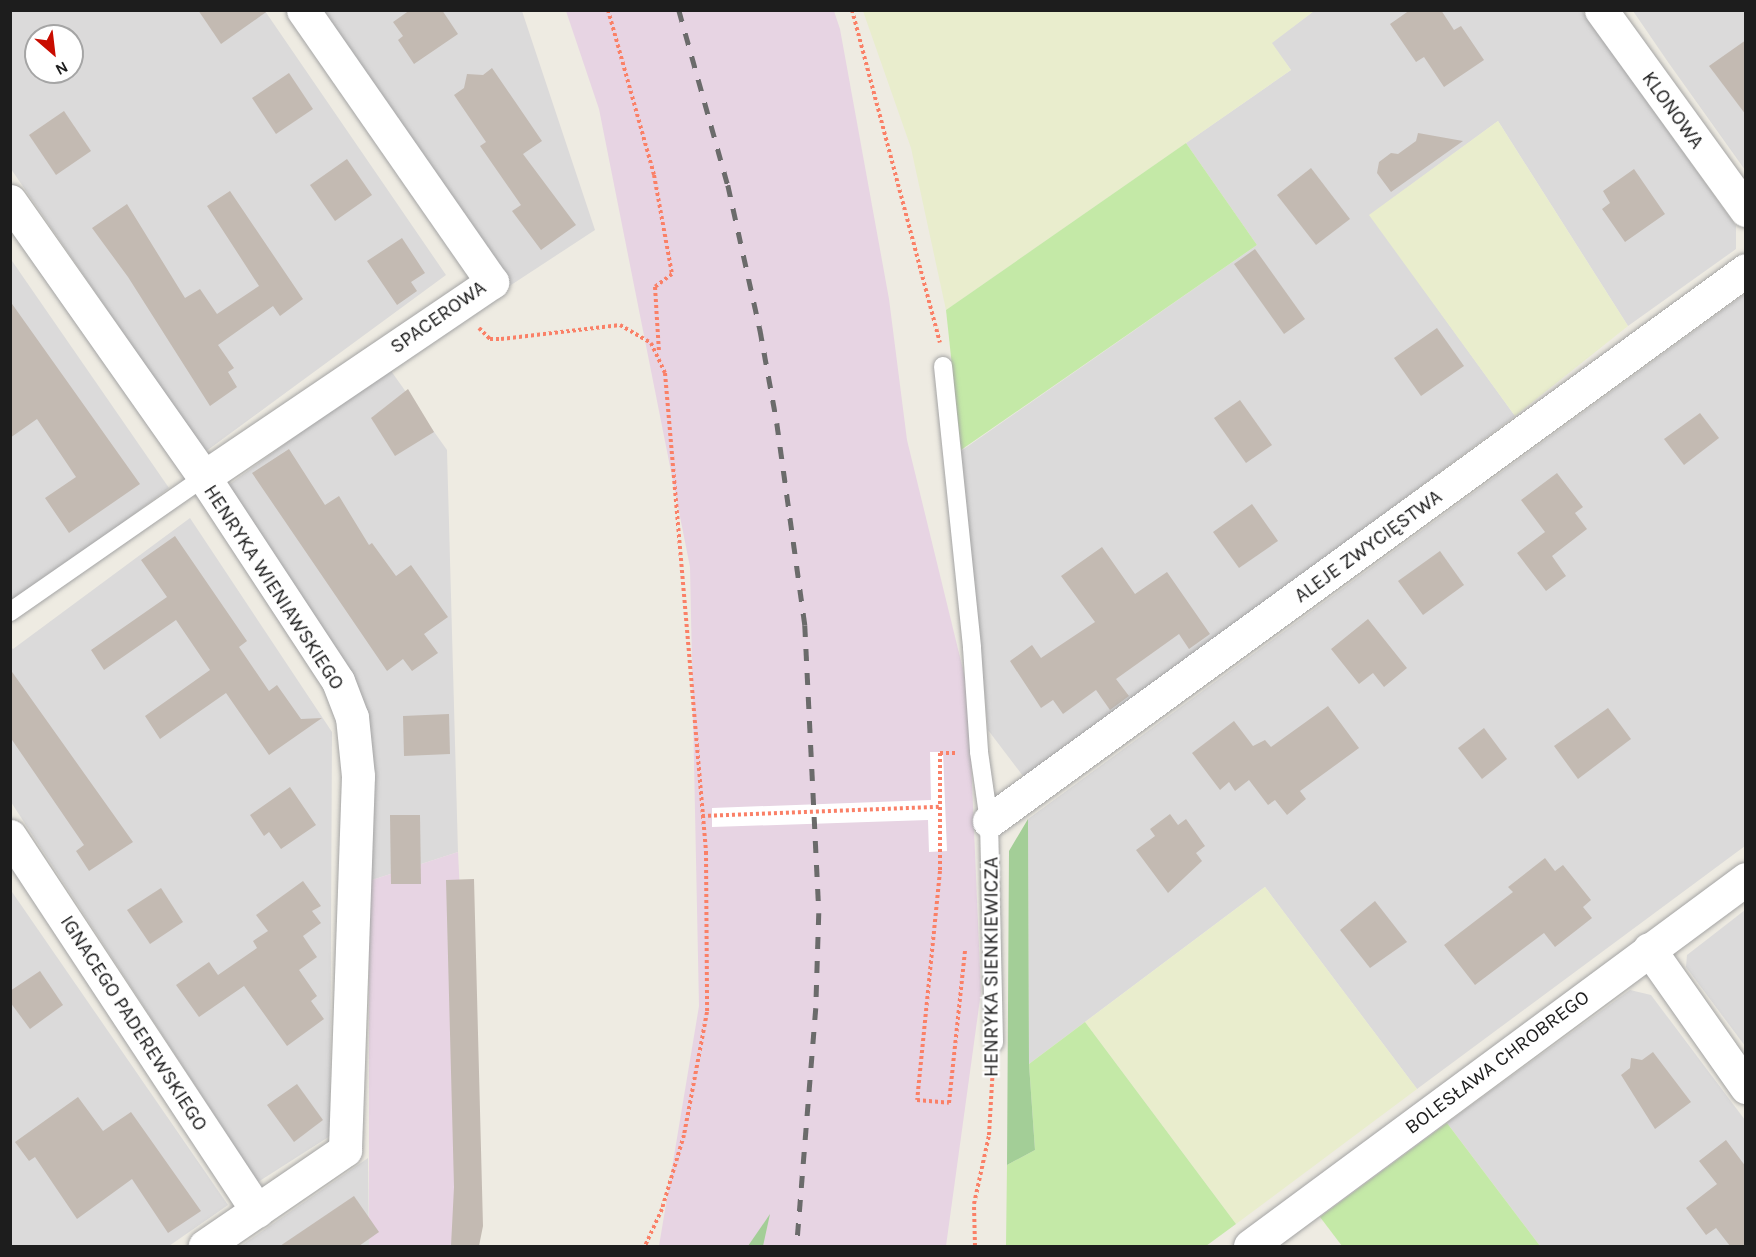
<!DOCTYPE html>
<html>
<head>
<meta charset="utf-8">
<style>
  body { margin:0 }
  #map { position:relative; width:1756px; height:1257px; overflow:hidden; background:#eeebe2; font-family:Karla,sans-serif }
  div>[style] { position:absolute }
  [style*='--x'] { left:calc(var(--x)*1px); top:calc(var(--y)*1px); width:calc(var(--w)*1px); rotate:calc(var(--a)*1deg) }
  .residential>* { inset:0; background:#dbdada }
  .industrial>* { inset:0; background:#e7d4e3 }
  .farmland>* { inset:0; background:#e9edcd }
  .grass>* { inset:0; background:#c4e9a7 }
  .forest>* { inset:0; background:#a3ce97 }
  .pier>* { inset:0; background:#fff }
  .building>* { inset:0; background:#c3bab2 }
  .path>* { height:4px; margin-top:-2px; transform-origin:0; background:repeating-linear-gradient(90deg,#fa8067 0 3px,transparent 0 6px) }
  .roads { filter:drop-shadow(0 0 2px #a4a4a4) drop-shadow(0 0 2px #a4a4a4) }
  .service>* { height:18px; margin:-9px; padding:0 9px; transform-origin:9px; border-radius:9px; background:#fff }
  .minor>* { height:33px; margin:-16.5px; padding:0 16.5px; transform-origin:16.5px; border-radius:16.5px; background:#fff }
  .rail>* { height:4.5px; margin-top:-2.25px; transform-origin:0; background:repeating-linear-gradient(90deg,#6b6b6b 0 12px,transparent 0 24px) }
  .path-bridge>* { height:4px; margin-top:-2px; transform-origin:0; background:repeating-linear-gradient(90deg,#fa8067 0 3px,transparent 0 6px) }
  span { translate:-50% -50%; white-space:nowrap; text-align:center; line-height:1.15; -webkit-text-stroke:4.5px #fff; paint-order:stroke }
  .street-label { font-size:20px; color:#1d1d1d }
  .frame { position:absolute; inset:0; border:12px solid #1d1d1d; pointer-events:none }
  .north { position:absolute; left:24px; top:24px; width:60px; height:60px; box-sizing:border-box; background:#fff; border:2px solid #a5a5a5; border-radius:50%; rotate:152deg; font-size:16px; font-weight:700; line-height:24px; text-align:center; color:#1d1d1d }
  .north::after { content:''; display:block; margin:auto; width:21px; height:27px; background:#c90c00; clip-path:polygon(50% 0,100% 100%,50% 72%,0 100%) }
</style>
</head>
<body>
<div id="map">
  <div class="residential">
    <div style="clip-path:polygon(evenodd,10px 11px,265px 11px,446px 275px,205px 452px,11px 169px,10px 11px,36px 36px,72px 36px,72px 72px,36px 72px,36px 36px)"></div>
    <div style="clip-path:polygon(318px 11px,522px 11px,595px 230px,508px 287px)"></div>
    <div style="clip-path:polygon(1314px 11px,1582px 11px,1736px 226px,1736px 249px,1628px 326px,1498px 121px,1370px 215px,1515px 416px,1026px 780px,988px 730px,961px 451px,1257px 245px,1186px 143px,1291px 70px,1271px 43px)"></div>
    <div style="clip-path:polygon(1633px 11px,1745px 11px,1745px 170px,1668px 62px)"></div>
    <div style="clip-path:polygon(10px 258px,169px 488px,11px 607px,10px 607px)"></div>
    <div style="clip-path:polygon(1745px 294px,1745px 846px,1417px 1089px,1265px 887px,1029px 1064px,1028px 819px)"></div>
    <div style="clip-path:polygon(389px 368px,447px 450px,458px 852px,369px 881px,365px 708px,226px 487px)"></div>
    <div style="clip-path:polygon(190px 518px,332px 732px,330px 1136px,258px 1182px,11px 802px,10px 646px,13px 649px)"></div>
    <div style="clip-path:polygon(10px 889px,228px 1205px,169px 1246px,11px 1246px)"></div>
    <div style="clip-path:polygon(1745px 910px,1745px 1046px,1686px 967px,1687px 955px)"></div>
    <div style="clip-path:polygon(1630px 990px,1651px 995px,1745px 1120px,1745px 1246px,1540px 1246px,1447px 1123px)"></div>
    <div style="clip-path:polygon(368px 1158px,369px 1246px,241px 1246px)"></div>
  </div>
  <div class="industrial">
    <div style="clip-path:polygon(566px 11px,834px 11px,840px 29px,889px 299px,907px 440px,968px 690px,981px 992px,946px 1246px,659px 1246px,699px 1006px,690px 567px,599px 109px)"></div>
    <div style="clip-path:polygon(458px 852px,477px 1246px,369px 1246px,369px 881px)"></div>
  </div>
  <div class="farmland">
    <div style="clip-path:polygon(863px 11px,1314px 11px,1272px 43px,1291px 70px,946px 310px,911px 148px)"></div>
    <div style="clip-path:polygon(1498px 121px,1628px 326px,1515px 416px,1369px 215px)"></div>
    <div style="clip-path:polygon(1265px 887px,1417px 1089px,1236px 1224px,1085px 1022px)"></div>
  </div>
  <div class="grass">
    <div style="clip-path:polygon(1186px 143px,1257px 245px,961px 450px,946px 310px)"></div>
    <div style="clip-path:polygon(1085px 1022px,1236px 1224px,1206px 1246px,1006px 1246px,1007px 1165px,1035px 1150px,1029px 1064px)"></div>
    <div style="clip-path:polygon(1447px 1123px,1540px 1246px,1342px 1246px,1320px 1217px)"></div>
  </div>
  <div class="forest">
    <div style="clip-path:polygon(1028px 819px,1029px 1064px,1035px 1150px,1007px 1165px,1009px 851px)"></div>
    <div style="clip-path:polygon(770px 1214px,763px 1246px,748px 1246px)"></div>
  </div>
  <div class="pier">
    <div style="clip-path:polygon(930px 752px,943px 752px,947px 851px,929px 852px,928px 820px,712px 827px,712px 808px,931px 800px)"></div>
  </div>
  <div class="building">
    <div style="clip-path:polygon(198px 10px,269px 10px,221px 44px)"></div>
    <div style="clip-path:polygon(410px 10px,442px 10px,458px 34px,414px 64px,398px 40px,403px 36px,393px 22px)"></div>
    <div style="clip-path:polygon(1410px 10px,1441px 10px,1454px 30px,1461px 26px,1484px 60px,1444px 87px,1424px 57px,1416px 62px,1390px 24px)"></div>
    <div style="clip-path:polygon(1746px 40px,1746px 115px,1709px 66px)"></div>
    <div style="clip-path:polygon(492px 68px,542px 141px,523px 154px,576px 225px,541px 250px,512px 211px,521px 205px,480px 146px,486px 142px,454px 95px,464px 88px,467px 74px,483px 75px)"></div>
    <div style="clip-path:polygon(289px 73px,313px 109px,276px 134px,252px 98px)"></div>
    <div style="clip-path:polygon(64px 111px,91px 151px,56px 175px,29px 135px)"></div>
    <div style="clip-path:polygon(1418px 133px,1463px 141px,1391px 192px,1377px 173px,1379px 162px,1391px 153px,1398px 154px,1416px 141px)"></div>
    <div style="clip-path:polygon(347px 159px,372px 195px,335px 221px,310px 185px)"></div>
    <div style="clip-path:polygon(1311px 168px,1350px 219px,1316px 245px,1277px 195px)"></div>
    <div style="clip-path:polygon(1634px 169px,1665px 214px,1625px 242px,1602px 209px,1610px 203px,1603px 191px)"></div>
    <div style="clip-path:polygon(230px 191px,303px 299px,280px 316px,273px 306px,218px 345px,234px 368px,228px 372px,237px 387px,210px 406px,128px 277px,92px 228px,127px 204px,185px 298px,200px 289px,217px 314px,259px 286px,207px 206px)"></div>
    <div style="clip-path:polygon(402px 238px,425px 273px,411px 282px,417px 291px,397px 305px,367px 261px)"></div>
    <div style="clip-path:polygon(1255px 249px,1305px 319px,1284px 334px,1234px 264px)"></div>
    <div style="clip-path:polygon(10px 301px,140px 484px,69px 533px,45px 498px,76px 477px,37px 419px,10px 438px)"></div>
    <div style="clip-path:polygon(1437px 328px,1464px 366px,1421px 396px,1394px 358px)"></div>
    <div style="clip-path:polygon(408px 389px,434px 432px,395px 456px,371px 418px)"></div>
    <div style="clip-path:polygon(1240px 400px,1272px 445px,1246px 463px,1214px 418px)"></div>
    <div style="clip-path:polygon(1700px 413px,1719px 438px,1684px 465px,1664px 439px)"></div>
    <div style="clip-path:polygon(289px 449px,325px 505px,339px 496px,369px 545px,372px 543px,396px 576px,411px 565px,448px 617px,424px 634px,438px 653px,412px 671px,403px 659px,387px 671px,252px 473px)"></div>
    <div style="clip-path:polygon(1557px 473px,1583px 507px,1575px 513px,1587px 529px,1552px 556px,1566px 576px,1546px 591px,1517px 553px,1545px 532px,1521px 500px)"></div>
    <div style="clip-path:polygon(1252px 504px,1278px 541px,1239px 568px,1213px 532px)"></div>
    <div style="clip-path:polygon(175px 536px,247px 641px,239px 647px,269px 691px,277px 685px,301px 719px,322px 718px,269px 755px,226px 693px,160px 739px,145px 716px,210px 670px,176px 620px,104px 670px,91px 650px,167px 597px,141px 560px)"></div>
    <div style="clip-path:polygon(1102px 547px,1135px 594px,1167px 572px,1210px 634px,1189px 649px,1179px 634px,1116px 679px,1129px 696px,1110px 710px,1096px 690px,1063px 714px,1053px 700px,1041px 708px,1010px 661px,1032px 645px,1041px 658px,1095px 622px,1061px 576px)"></div>
    <div style="clip-path:polygon(1440px 551px,1464px 585px,1423px 615px,1398px 581px)"></div>
    <div style="clip-path:polygon(1368px 619px,1407px 668px,1384px 687px,1373px 673px,1359px 684px,1331px 649px)"></div>
    <div style="clip-path:polygon(10px 669px,133px 842px,89px 871px,76px 851px,84px 845px,10px 737px)"></div>
    <div style="clip-path:polygon(1328px 706px,1359px 748px,1300px 791px,1306px 799px,1287px 815px,1275px 800px,1268px 805px,1249px 780px,1235px 791px,1229px 782px,1220px 790px,1192px 753px,1234px 721px,1253px 746px,1265px 740px,1271px 747px)"></div>
    <div style="clip-path:polygon(1608px 708px,1631px 739px,1578px 779px,1554px 746px)"></div>
    <div style="clip-path:polygon(449px 714px,450px 754px,404px 756px,403px 716px)"></div>
    <div style="clip-path:polygon(1484px 728px,1507px 759px,1482px 779px,1458px 748px)"></div>
    <div style="clip-path:polygon(290px 787px,316px 825px,281px 849px,269px 832px,264px 836px,250px 815px)"></div>
    <div style="clip-path:polygon(1170px 814px,1178px 825px,1186px 819px,1205px 846px,1196px 853px,1202px 861px,1168px 893px,1136px 850px,1155px 836px,1150px 829px)"></div>
    <div style="clip-path:polygon(390px 815px,420px 815px,421px 884px,391px 884px)"></div>
    <div style="clip-path:polygon(1545px 858px,1555px 871px,1563px 865px,1591px 900px,1583px 907px,1592px 918px,1555px 947px,1544px 933px,1475px 985px,1444px 945px,1513px 892px,1508px 887px)"></div>
    <div style="clip-path:polygon(474px 879px,483px 1226px,479px 1246px,451px 1246px,454px 1187px,446px 880px)"></div>
    <div style="clip-path:polygon(303px 881px,321px 906px,312px 911px,321px 923px,303px 936px,317px 957px,299px 970px,317px 996px,311px 1001px,324px 1019px,287px 1046px,244px 986px,199px 1017px,176px 985px,209px 962px,218px 975px,257px 948px,253px 941px,268px 931px,256px 915px)"></div>
    <div style="clip-path:polygon(161px 888px,183px 922px,150px 944px,127px 910px)"></div>
    <div style="clip-path:polygon(1375px 901px,1407px 942px,1370px 968px,1340px 930px)"></div>
    <div style="clip-path:polygon(40px 971px,63px 1005px,30px 1029px,10px 1002px,10px 991px)"></div>
    <div style="clip-path:polygon(1653px 1052px,1691px 1102px,1655px 1129px,1621px 1075px,1630px 1068px,1631px 1058px,1642px 1060px)"></div>
    <div style="clip-path:polygon(297px 1084px,323px 1120px,294px 1142px,267px 1105px)"></div>
    <div style="clip-path:polygon(78px 1097px,103px 1131px,131px 1112px,201px 1211px,168px 1233px,132px 1179px,77px 1219px,35px 1157px,29px 1161px,15px 1142px)"></div>
    <div style="clip-path:polygon(1726px 1140px,1746px 1167px,1746px 1246px,1730px 1246px,1716px 1228px,1706px 1235px,1686px 1208px,1717px 1184px,1699px 1161px)"></div>
    <div style="clip-path:polygon(354px 1196px,379px 1232px,359px 1246px,280px 1246px)"></div>
  </div>
  <div class="path">
    <div style="--x:608;--y:10;--w:171;--a:74.4"></div>
    <div style="--x:654;--y:175;--w:101;--a:79.7"></div>
    <div style="--x:672;--y:274;--w:21;--a:143"></div>
    <div style="--x:655;--y:287;--w:66;--a:86.5"></div>
    <div style="--x:852;--y:10;--w:344;--a:75.2"></div>
    <div style="--x:479;--y:328;--w:16;--a:45"></div>
    <div style="--x:490;--y:339;--w:11;--a:0"></div>
    <div style="--x:501;--y:339;--w:120;--a:-6.7"></div>
    <div style="--x:620;--y:325;--w:36;--a:30"></div>
    <div style="--x:651;--y:343;--w:33;--a:65"></div>
    <div style="--x:665;--y:373;--w:481;--a:85.1"></div>
    <div style="--x:706;--y:852;--w:160;--a:89.6"></div>
    <div style="--x:707;--y:1012;--w:125;--a:100.6"></div>
    <div style="--x:684;--y:1135;--w:77;--a:106.6"></div>
    <div style="--x:662;--y:1209;--w:41;--a:114.7"></div>
    <div style="--x:955;--y:753;--w:15;--a:180"></div>
    <div style="--x:940;--y:753;--w:118;--a:90"></div>
    <div style="--x:940;--y:871;--w:230;--a:95.7"></div>
    <div style="--x:917;--y:1100;--w:32;--a:5"></div>
    <div style="--x:949;--y:1103;--w:153;--a:-84"></div>
    <div style="--x:975;--y:1246;--w:42;--a:-91.4"></div>
    <div style="--x:974;--y:1204;--w:71;--a:-77.7"></div>
    <div style="--x:989;--y:1135;--w:70;--a:-86.7"></div>
  </div>
  <div class="roads">
    <div class="service">
      <div style="--x:943;--y:366;--w:283;--a:84.1"></div>
      <div style="--x:972;--y:648;--w:104;--a:86.1"></div>
      <div style="--x:979;--y:752;--w:70;--a:81.8"></div>
      <div style="--x:989;--y:821;--w:222;--a:88.7"></div>
      <div style="--x:10;--y:612;--w:236;--a:-34.8"></div>
    </div>
    <div class="minor">
      <div style="--x:1601;--y:10;--w:247;--a:54.1"></div>
      <div style="--x:10;--y:201;--w:337;--a:54.9"></div>
      <div style="--x:204;--y:477;--w:244;--a:56.7"></div>
      <div style="--x:338;--y:681;--w:39;--a:69"></div>
      <div style="--x:352;--y:717;--w:59;--a:84.2"></div>
      <div style="--x:358;--y:776;--w:374;--a:92"></div>
      <div style="--x:345;--y:1150;--w:170;--a:145.6"></div>
      <div style="--x:204;--y:477;--w:348;--a:-34.1"></div>
      <div style="--x:492;--y:282;--w:331;--a:-124.8"></div>
      <div style="--x:989;--y:821;--w:936;--a:-36.05"></div>
      <div style="--x:10;--y:836;--w:449;--a:56.6"></div>
      <div style="--x:1649;--y:949;--w:169;--a:54.9"></div>
      <div style="--x:1250;--y:1246;--w:617;--a:-36.5"></div>
    </div>
  </div>
  <div class="rail">
    <div style="--x:679;--y:10;--w:182;--a:74.4"></div>
    <div style="--x:728;--y:185;--w:148;--a:77.5"></div>
    <div style="--x:760;--y:329;--w:96;--a:79.7"></div>
    <div style="--x:777;--y:423;--w:204;--a:82.1"></div>
    <div style="--x:805;--y:625;--w:288;--a:87.2"></div>
    <div style="--x:819;--y:913;--w:95;--a:91.8"></div>
    <div style="--x:816;--y:1008;--w:239;--a:94.6"></div>
  </div>
  <div class="path-bridge">
    <div style="--x:702;--y:816;--w:238;--a:-2.2"></div>
  </div>
  <div class="street-label">
    <span style="left:1673px;top:110px;rotate:54deg">KLONOWA</span>
    <span style="left:438px;top:317px;rotate:-35deg">SPACEROWA</span>
    <span style="left:1368px;top:546px;rotate:-36deg">ALEJE ZWYCIĘSTWA</span>
    <span style="left:274px;top:587px;rotate:57deg">HENRYKA WIENIAWSKIEGO</span>
    <span style="left:991px;top:967px;rotate:-90deg">HENRYKA SIENKIEWICZA</span>
    <span style="left:134px;top:1023px;rotate:57deg">IGNACEGO PADEREWSKIEGO</span>
    <span style="left:1497px;top:1062px;rotate:-37deg">BOLESŁAWA CHROBREGO</span>
  </div>
  <div class="frame"></div>
  <div class="north">N</div>
</div>
</body>
</html>
